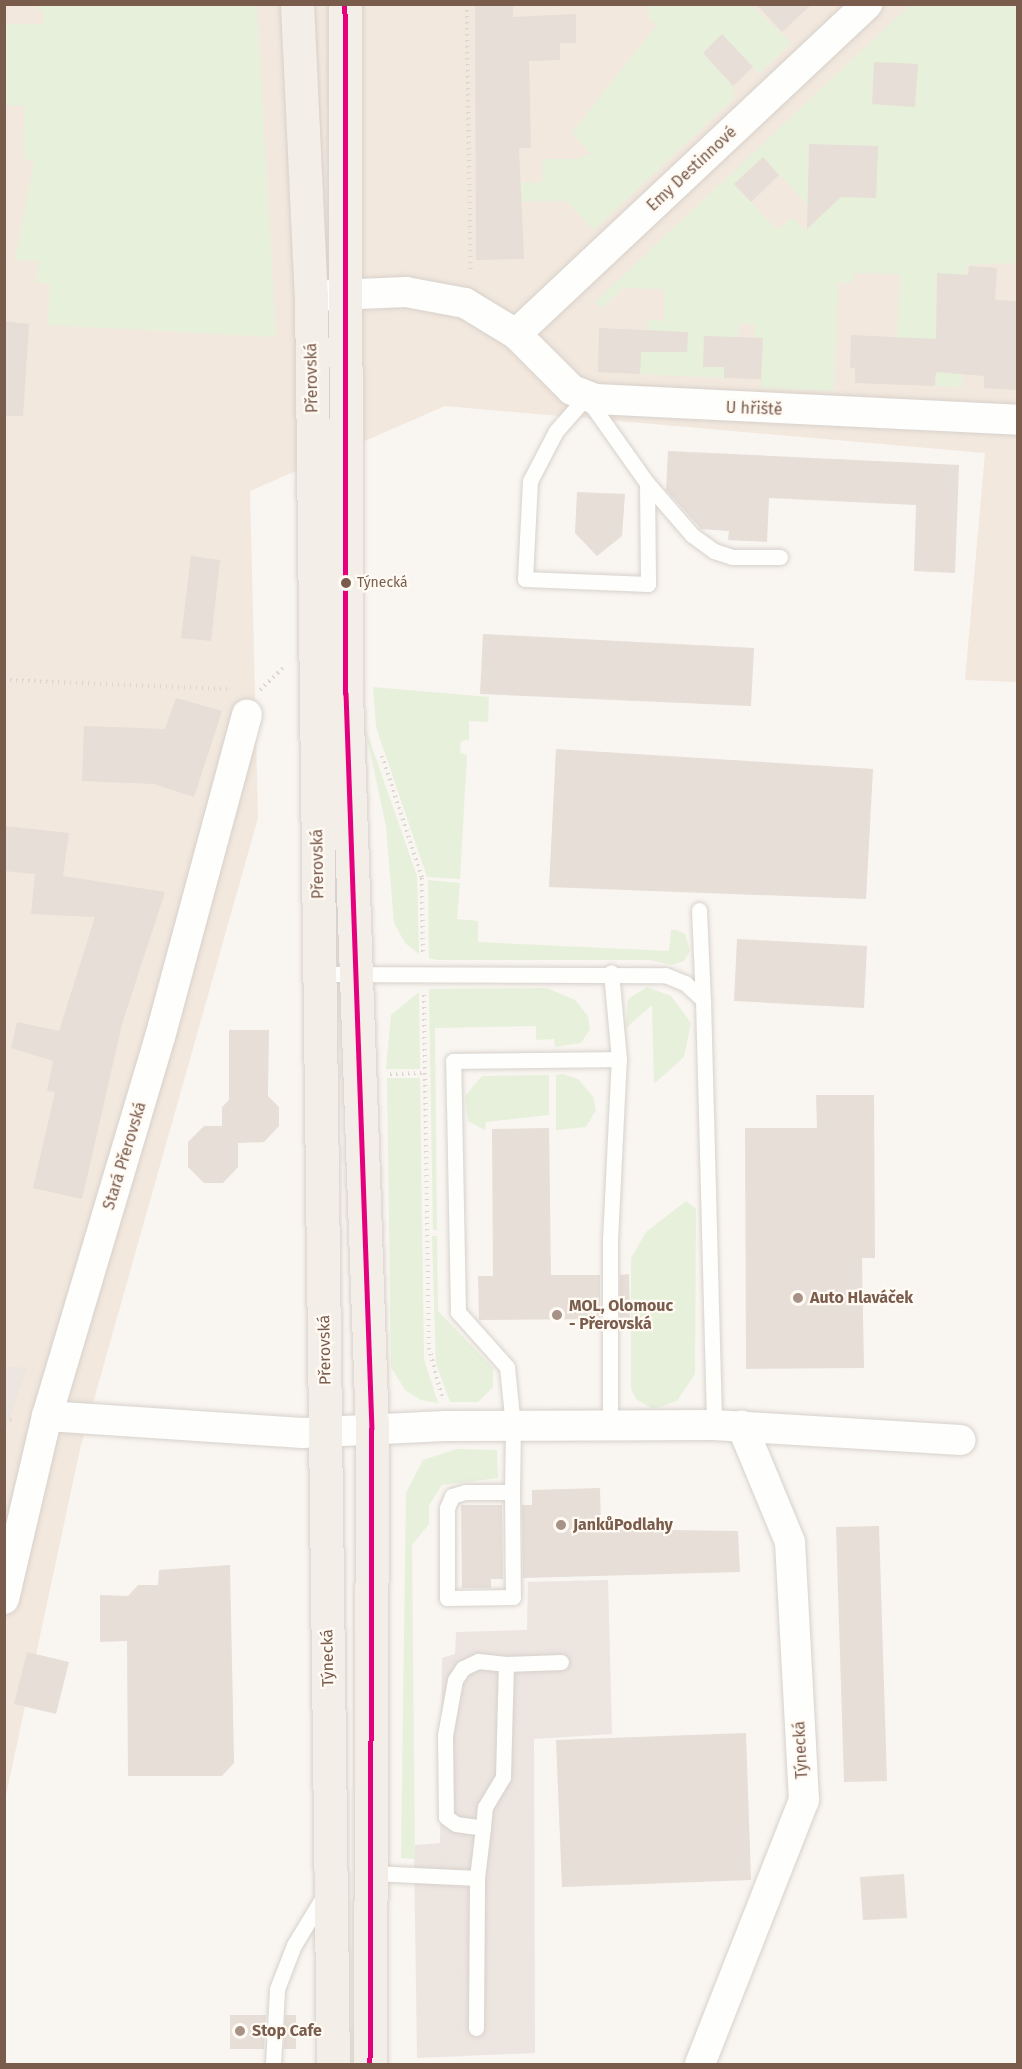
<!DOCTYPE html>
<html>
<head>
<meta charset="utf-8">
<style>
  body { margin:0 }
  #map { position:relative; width:1022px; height:2069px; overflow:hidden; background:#f9f5f0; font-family:"Fira Sans",sans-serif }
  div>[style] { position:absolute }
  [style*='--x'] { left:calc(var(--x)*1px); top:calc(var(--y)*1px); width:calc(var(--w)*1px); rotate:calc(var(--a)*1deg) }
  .residential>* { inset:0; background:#f2e8de }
  .industrial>* { inset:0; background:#ede5e0 }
  .green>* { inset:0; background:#e7f0db }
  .building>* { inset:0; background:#e6ded7 }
  .path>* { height:4px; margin-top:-2px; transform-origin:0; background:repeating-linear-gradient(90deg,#dcd5d0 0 1.5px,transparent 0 6px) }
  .roads { filter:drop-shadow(0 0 2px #d7d1cb) drop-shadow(0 0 2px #d7d1cb) }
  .lane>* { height:15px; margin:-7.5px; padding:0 7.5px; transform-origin:7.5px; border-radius:7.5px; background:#fefefd }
  .street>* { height:30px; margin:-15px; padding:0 15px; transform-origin:15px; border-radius:15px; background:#fefefd }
  .primary>* { height:33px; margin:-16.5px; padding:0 16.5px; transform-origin:16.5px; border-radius:16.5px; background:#f3eee8 }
  .bus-1>* { height:4.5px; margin:-2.25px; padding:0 2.25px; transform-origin:2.25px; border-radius:2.25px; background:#e5007d }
  .dots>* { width:16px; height:16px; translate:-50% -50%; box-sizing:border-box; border:3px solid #fffaf3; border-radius:50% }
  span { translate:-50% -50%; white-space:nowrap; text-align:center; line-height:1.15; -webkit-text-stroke:4.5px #fffaf3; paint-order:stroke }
  .bus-label { font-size:14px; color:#7a5c4d }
  .left { translate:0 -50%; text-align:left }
  .street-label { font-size:16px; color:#7a5c4d }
  .poi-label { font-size:16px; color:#7a5c4d; font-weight:700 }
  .frame { position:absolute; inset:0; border:6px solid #7a5c4d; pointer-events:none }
</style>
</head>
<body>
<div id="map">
  <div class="residential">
    <div style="clip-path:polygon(5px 5px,1017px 5px,1017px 682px,965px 680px,985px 453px,445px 406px,250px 491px,258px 818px,80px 1449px,5px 1800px)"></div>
  </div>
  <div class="industrial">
    <div style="clip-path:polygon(5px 1366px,27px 1368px,5px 1433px,4px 1366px)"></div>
    <div style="clip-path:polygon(608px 1580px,612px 1734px,534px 1739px,535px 2053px,417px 2058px,414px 1845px,440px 1843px,442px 1658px,455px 1654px,456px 1632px,527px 1630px,528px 1582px)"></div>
  </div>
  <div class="green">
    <div style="clip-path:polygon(33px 5px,257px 5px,276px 337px,48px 325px,50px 284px,36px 282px,39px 261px,15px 260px,34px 160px,23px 159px,24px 106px,4px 105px,5px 24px,44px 24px,44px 12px)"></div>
    <div style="clip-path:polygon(649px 5px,751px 5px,792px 43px,759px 73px,722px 35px,703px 53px,733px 86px,734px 98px,594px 230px,566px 201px,476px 202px,491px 184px,542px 182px,543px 159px,578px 159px,591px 154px,572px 133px,657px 25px,648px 18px)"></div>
    <div style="clip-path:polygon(evenodd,910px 5px,1017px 5px,1017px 263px,967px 265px,962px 387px,935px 386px,936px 328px,936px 340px,897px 338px,900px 274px,854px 273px,853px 283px,838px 283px,834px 391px,761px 388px,763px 339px,754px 338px,754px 324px,739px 324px,738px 337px,704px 336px,703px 366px,724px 367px,724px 378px,640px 374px,641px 352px,648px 352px,647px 320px,664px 321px,664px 289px,624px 288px,602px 308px,595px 302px,910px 5px,763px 157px,819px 217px,805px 231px,792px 217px,777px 230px,734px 184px,763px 157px)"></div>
    <div style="clip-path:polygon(373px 687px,489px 697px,488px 722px,469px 721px,469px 740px,461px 741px,460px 753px,467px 755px,460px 879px,427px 877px,376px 727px)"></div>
    <div style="clip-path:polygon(364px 724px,417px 876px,419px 954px,405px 943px,394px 923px,386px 826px)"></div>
    <div style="clip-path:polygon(428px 880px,460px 883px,457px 919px,478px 921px,478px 942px,669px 951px,671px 930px,676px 930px,685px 934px,690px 951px,684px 961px,672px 965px,650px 960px,438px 960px,429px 958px)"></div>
    <div style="clip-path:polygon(647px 987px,671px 996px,691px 1023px,684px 1057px,654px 1084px,652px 1005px,626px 1028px,628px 999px)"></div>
    <div style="clip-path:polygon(547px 988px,575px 1000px,588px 1016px,590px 1029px,581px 1043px,555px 1047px,554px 1039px,536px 1040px,536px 1026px,435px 1028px,437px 1230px,433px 1230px,429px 989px)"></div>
    <div style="clip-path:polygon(419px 992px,420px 1069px,386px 1069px,391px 1015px)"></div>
    <div style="clip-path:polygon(563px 1074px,578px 1079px,593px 1097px,596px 1110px,586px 1127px,556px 1130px,556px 1075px)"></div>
    <div style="clip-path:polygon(549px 1075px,549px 1115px,486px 1122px,485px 1130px,468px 1121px,465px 1096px,482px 1076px)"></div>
    <div style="clip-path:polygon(387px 1078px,420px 1078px,424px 1359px,438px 1403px,421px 1400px,405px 1390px,391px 1367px)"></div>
    <div style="clip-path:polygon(686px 1201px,696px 1209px,695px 1374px,677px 1401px,653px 1409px,636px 1399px,631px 1389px,631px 1258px,646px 1232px)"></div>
    <div style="clip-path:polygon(432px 1236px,437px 1236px,438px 1311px,493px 1368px,493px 1387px,478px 1402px,450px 1402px,436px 1364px)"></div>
    <div style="clip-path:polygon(457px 1449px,497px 1450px,498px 1478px,442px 1485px,429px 1505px,429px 1524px,412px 1545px,415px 1859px,401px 1858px,406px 1493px,423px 1460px)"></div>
  </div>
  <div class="building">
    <div style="clip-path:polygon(475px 4px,513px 4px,513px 17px,576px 14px,576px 43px,560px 43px,560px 60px,529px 61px,531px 148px,519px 148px,524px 259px,476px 260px)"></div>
    <div style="clip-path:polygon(756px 4px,812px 4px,782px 32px)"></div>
    <div style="clip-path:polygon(722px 34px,753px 67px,733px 86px,703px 53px)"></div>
    <div style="clip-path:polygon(874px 62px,918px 64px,915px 107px,872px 104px)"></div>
    <div style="clip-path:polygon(809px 144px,878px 146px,876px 198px,841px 197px,807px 229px)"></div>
    <div style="clip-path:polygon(763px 157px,779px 175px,751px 202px,734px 184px)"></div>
    <div style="clip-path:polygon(969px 266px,997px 268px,995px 300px,1017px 301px,1017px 390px,984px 388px,984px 376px,936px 372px,935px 386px,855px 383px,855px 368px,850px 368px,851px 335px,936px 339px,937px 273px,968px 275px)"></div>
    <div style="clip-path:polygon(4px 321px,29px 324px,23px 416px,4px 416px)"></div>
    <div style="clip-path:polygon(599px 328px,688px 332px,687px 352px,641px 352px,640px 374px,598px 372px)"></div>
    <div style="clip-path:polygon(704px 336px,763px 338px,761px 379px,724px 378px,724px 367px,703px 367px)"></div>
    <div style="clip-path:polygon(668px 451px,959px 465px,955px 573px,914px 571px,916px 505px,769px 498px,767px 542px,728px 540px,729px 531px,701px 529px,666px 490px)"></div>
    <div style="clip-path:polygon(577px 492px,625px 494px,622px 536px,597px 556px,575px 533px)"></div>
    <div style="clip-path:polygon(191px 556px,220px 560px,211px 641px,181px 638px)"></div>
    <div style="clip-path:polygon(483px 634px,754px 648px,751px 706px,480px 694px)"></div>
    <div style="clip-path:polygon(176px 698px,222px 711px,194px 797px,154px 784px,82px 781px,84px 726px,165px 729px)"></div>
    <div style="clip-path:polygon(556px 749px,873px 769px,866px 899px,549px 887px)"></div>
    <div style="clip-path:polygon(4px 826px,69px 833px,63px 876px,165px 892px,122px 1024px,82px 1199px,33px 1188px,55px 1092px,47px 1091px,53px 1061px,11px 1048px,17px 1022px,59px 1031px,95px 917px,31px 914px,35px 874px,4px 871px)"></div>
    <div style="clip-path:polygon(737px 939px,867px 946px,864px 1008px,734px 1001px)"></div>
    <div style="clip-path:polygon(229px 1030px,269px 1030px,268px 1096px,279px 1107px,279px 1126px,264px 1142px,238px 1143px,238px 1167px,223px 1183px,204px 1183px,188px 1167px,188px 1142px,204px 1126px,222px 1126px,222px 1107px,229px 1100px)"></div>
    <div style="clip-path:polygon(816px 1095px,874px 1095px,875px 1258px,862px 1258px,864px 1368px,746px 1369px,745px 1128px,817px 1128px)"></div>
    <div style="clip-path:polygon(549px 1128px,551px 1275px,600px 1275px,600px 1319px,479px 1320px,478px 1276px,493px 1276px,492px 1129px)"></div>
    <div style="clip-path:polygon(629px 1274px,630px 1319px,620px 1319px,620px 1275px)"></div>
    <div style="clip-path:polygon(600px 1488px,601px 1529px,738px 1531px,740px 1572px,523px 1578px,522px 1505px,532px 1505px,532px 1490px)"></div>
    <div style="clip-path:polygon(461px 1505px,502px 1505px,503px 1579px,491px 1579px,491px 1588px,462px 1588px)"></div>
    <div style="clip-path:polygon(879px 1526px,887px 1781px,844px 1782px,836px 1527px)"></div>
    <div style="clip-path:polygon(230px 1565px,234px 1763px,222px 1776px,128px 1776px,127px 1641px,100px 1642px,100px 1595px,128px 1596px,138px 1585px,158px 1585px,159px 1570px)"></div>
    <div style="clip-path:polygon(27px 1652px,69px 1662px,56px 1714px,14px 1704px)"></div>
    <div style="clip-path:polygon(746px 1733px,751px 1880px,562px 1887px,556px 1740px)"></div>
    <div style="clip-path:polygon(904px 1874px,907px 1918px,863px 1920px,860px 1877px)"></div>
    <div style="clip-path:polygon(230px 2015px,266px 2015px,264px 2049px,230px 2049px)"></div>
    <div style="clip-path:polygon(285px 2015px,296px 2015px,296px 2049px,284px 2049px)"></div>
  </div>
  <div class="path">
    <div style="--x:467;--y:4;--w:270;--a:89.2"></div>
    <div style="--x:4;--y:680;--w:228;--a:2.3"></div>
    <div style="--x:260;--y:690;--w:35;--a:-44"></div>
    <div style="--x:382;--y:756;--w:128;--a:71.8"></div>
    <div style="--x:422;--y:878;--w:74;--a:89.2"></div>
    <div style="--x:424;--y:995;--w:353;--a:89.2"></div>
    <div style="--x:429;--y:1348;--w:51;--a:75.1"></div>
    <div style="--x:390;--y:1074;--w:35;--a:-2"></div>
    <div style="--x:4;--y:1420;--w:12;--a:-5"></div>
  </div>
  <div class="roads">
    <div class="lane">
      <div style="--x:586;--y:397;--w:105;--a:54.7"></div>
      <div style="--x:647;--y:483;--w:101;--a:89.4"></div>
      <div style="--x:648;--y:584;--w:123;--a:-177.7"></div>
      <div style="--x:525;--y:579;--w:98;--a:-87.1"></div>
      <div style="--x:530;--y:481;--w:56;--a:-62.5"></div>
      <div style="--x:556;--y:431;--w:45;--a:-48.6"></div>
      <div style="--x:647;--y:483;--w:69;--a:49.1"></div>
      <div style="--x:692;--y:535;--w:27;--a:36"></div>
      <div style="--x:714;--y:551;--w:19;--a:18"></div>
      <div style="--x:732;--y:557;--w:48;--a:0"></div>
      <div style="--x:699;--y:910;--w:90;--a:87.5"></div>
      <div style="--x:320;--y:974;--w:345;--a:0.2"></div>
      <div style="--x:665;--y:975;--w:22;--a:22"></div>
      <div style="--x:685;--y:983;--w:25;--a:43"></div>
      <div style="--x:703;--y:1000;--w:425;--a:88.5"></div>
      <div style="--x:610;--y:1424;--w:184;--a:-90"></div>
      <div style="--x:610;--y:1240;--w:181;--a:-87.2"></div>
      <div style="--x:619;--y:1059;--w:87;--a:-95.3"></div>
      <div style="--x:512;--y:1492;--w:105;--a:89.5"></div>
      <div style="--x:513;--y:1597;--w:66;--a:179.1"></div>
      <div style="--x:447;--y:1598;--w:90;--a:-90"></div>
      <div style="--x:447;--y:1508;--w:13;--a:-67"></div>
      <div style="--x:452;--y:1496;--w:14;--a:-17"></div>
      <div style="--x:465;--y:1492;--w:47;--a:0"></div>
      <div style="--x:512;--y:1492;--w:66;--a:-89.1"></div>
      <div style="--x:513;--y:1426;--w:59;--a:-95.8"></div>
      <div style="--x:507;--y:1367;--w:74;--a:-131.7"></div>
      <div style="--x:458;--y:1312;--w:251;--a:-91.1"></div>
      <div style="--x:453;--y:1061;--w:166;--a:-0.7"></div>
      <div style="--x:506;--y:1664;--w:55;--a:-2.1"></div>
      <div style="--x:372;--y:1873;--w:105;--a:2.7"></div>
      <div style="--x:477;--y:1878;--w:50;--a:-83.2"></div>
      <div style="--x:483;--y:1828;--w:21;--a:-85"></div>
      <div style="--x:485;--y:1807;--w:35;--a:-59"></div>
      <div style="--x:503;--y:1777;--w:113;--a:-88.5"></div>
      <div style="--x:506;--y:1664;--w:28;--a:-174"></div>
      <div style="--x:478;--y:1661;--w:17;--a:155"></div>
      <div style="--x:463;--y:1668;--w:14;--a:124"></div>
      <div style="--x:455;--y:1680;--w:56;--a:100.3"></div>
      <div style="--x:445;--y:1735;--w:82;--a:89.3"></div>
      <div style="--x:446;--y:1817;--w:12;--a:35"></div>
      <div style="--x:456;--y:1824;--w:27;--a:8"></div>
      <div style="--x:476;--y:2028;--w:150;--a:-89.6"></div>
      <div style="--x:273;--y:2064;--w:75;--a:-86.9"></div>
      <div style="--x:277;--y:1989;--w:47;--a:-68.9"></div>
      <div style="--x:294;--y:1945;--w:60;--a:-58.7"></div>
    </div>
    <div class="street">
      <div style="--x:311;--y:296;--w:95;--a:-2.4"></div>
      <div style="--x:406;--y:292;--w:60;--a:10.6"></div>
      <div style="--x:465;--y:303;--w:60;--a:31.3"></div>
      <div style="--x:516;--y:334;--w:79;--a:45"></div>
      <div style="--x:572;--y:390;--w:25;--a:21"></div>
      <div style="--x:595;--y:399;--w:424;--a:2.8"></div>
      <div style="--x:516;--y:334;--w:482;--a:-43.2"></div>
      <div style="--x:47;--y:1416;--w:256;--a:3.8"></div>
      <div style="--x:302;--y:1433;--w:143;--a:-2.8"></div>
      <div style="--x:445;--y:1426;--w:269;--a:-0.2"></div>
      <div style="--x:714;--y:1425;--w:247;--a:3.5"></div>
      <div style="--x:4;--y:1599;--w:188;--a:-76.8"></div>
      <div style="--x:47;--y:1416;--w:395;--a:-73.4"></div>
      <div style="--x:160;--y:1037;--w:334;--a:-74.9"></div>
      <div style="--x:700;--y:2064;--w:284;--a:-68.5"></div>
      <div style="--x:804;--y:1800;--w:258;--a:-93.1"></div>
      <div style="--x:790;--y:1542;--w:126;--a:-112.5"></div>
    </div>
    <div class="primary">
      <div style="--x:297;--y:4;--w:292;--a:87.3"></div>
      <div style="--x:311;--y:296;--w:1768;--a:89.29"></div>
      <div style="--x:345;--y:4;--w:689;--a:89.92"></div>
      <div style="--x:346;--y:693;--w:736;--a:87.98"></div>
      <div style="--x:372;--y:1429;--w:635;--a:90.18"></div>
    </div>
  </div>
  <div class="bus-1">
    <div style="--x:345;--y:4;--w:689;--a:89.92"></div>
    <div style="--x:346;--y:693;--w:736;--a:87.98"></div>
    <div style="--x:372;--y:1429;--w:635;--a:90.18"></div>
  </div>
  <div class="dots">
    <div style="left:346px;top:583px;background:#7a5c4d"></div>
    <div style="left:798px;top:1298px;background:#a69286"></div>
    <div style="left:557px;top:1315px;background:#a69286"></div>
    <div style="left:561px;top:1525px;background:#a69286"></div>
    <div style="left:240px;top:2031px;background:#a69286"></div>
  </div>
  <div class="bus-label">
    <span class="left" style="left:357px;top:583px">Týnecká</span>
  </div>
  <div class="street-label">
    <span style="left:692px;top:169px;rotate:-43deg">Emy Destinnové</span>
    <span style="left:312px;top:378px;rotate:-91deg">Přerovská</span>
    <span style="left:754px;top:409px;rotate:2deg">U hřiště</span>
    <span style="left:318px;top:864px;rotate:-91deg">Přerovská</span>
    <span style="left:125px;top:1156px;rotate:-73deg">Stará Přerovská</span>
    <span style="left:325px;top:1350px;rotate:-91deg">Přerovská</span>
    <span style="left:328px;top:1658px;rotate:-91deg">Týnecká</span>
    <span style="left:801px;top:1750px;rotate:-93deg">Týnecká</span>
  </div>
  <div class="poi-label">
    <span class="left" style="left:810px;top:1298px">Auto Hlaváček</span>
    <span class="left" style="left:569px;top:1315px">MOL, Olomouc<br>- Přerovská</span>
    <span class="left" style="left:573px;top:1525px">JankůPodlahy</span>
    <span class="left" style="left:252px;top:2031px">Stop Cafe</span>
  </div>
  <div class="frame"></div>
</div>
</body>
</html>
